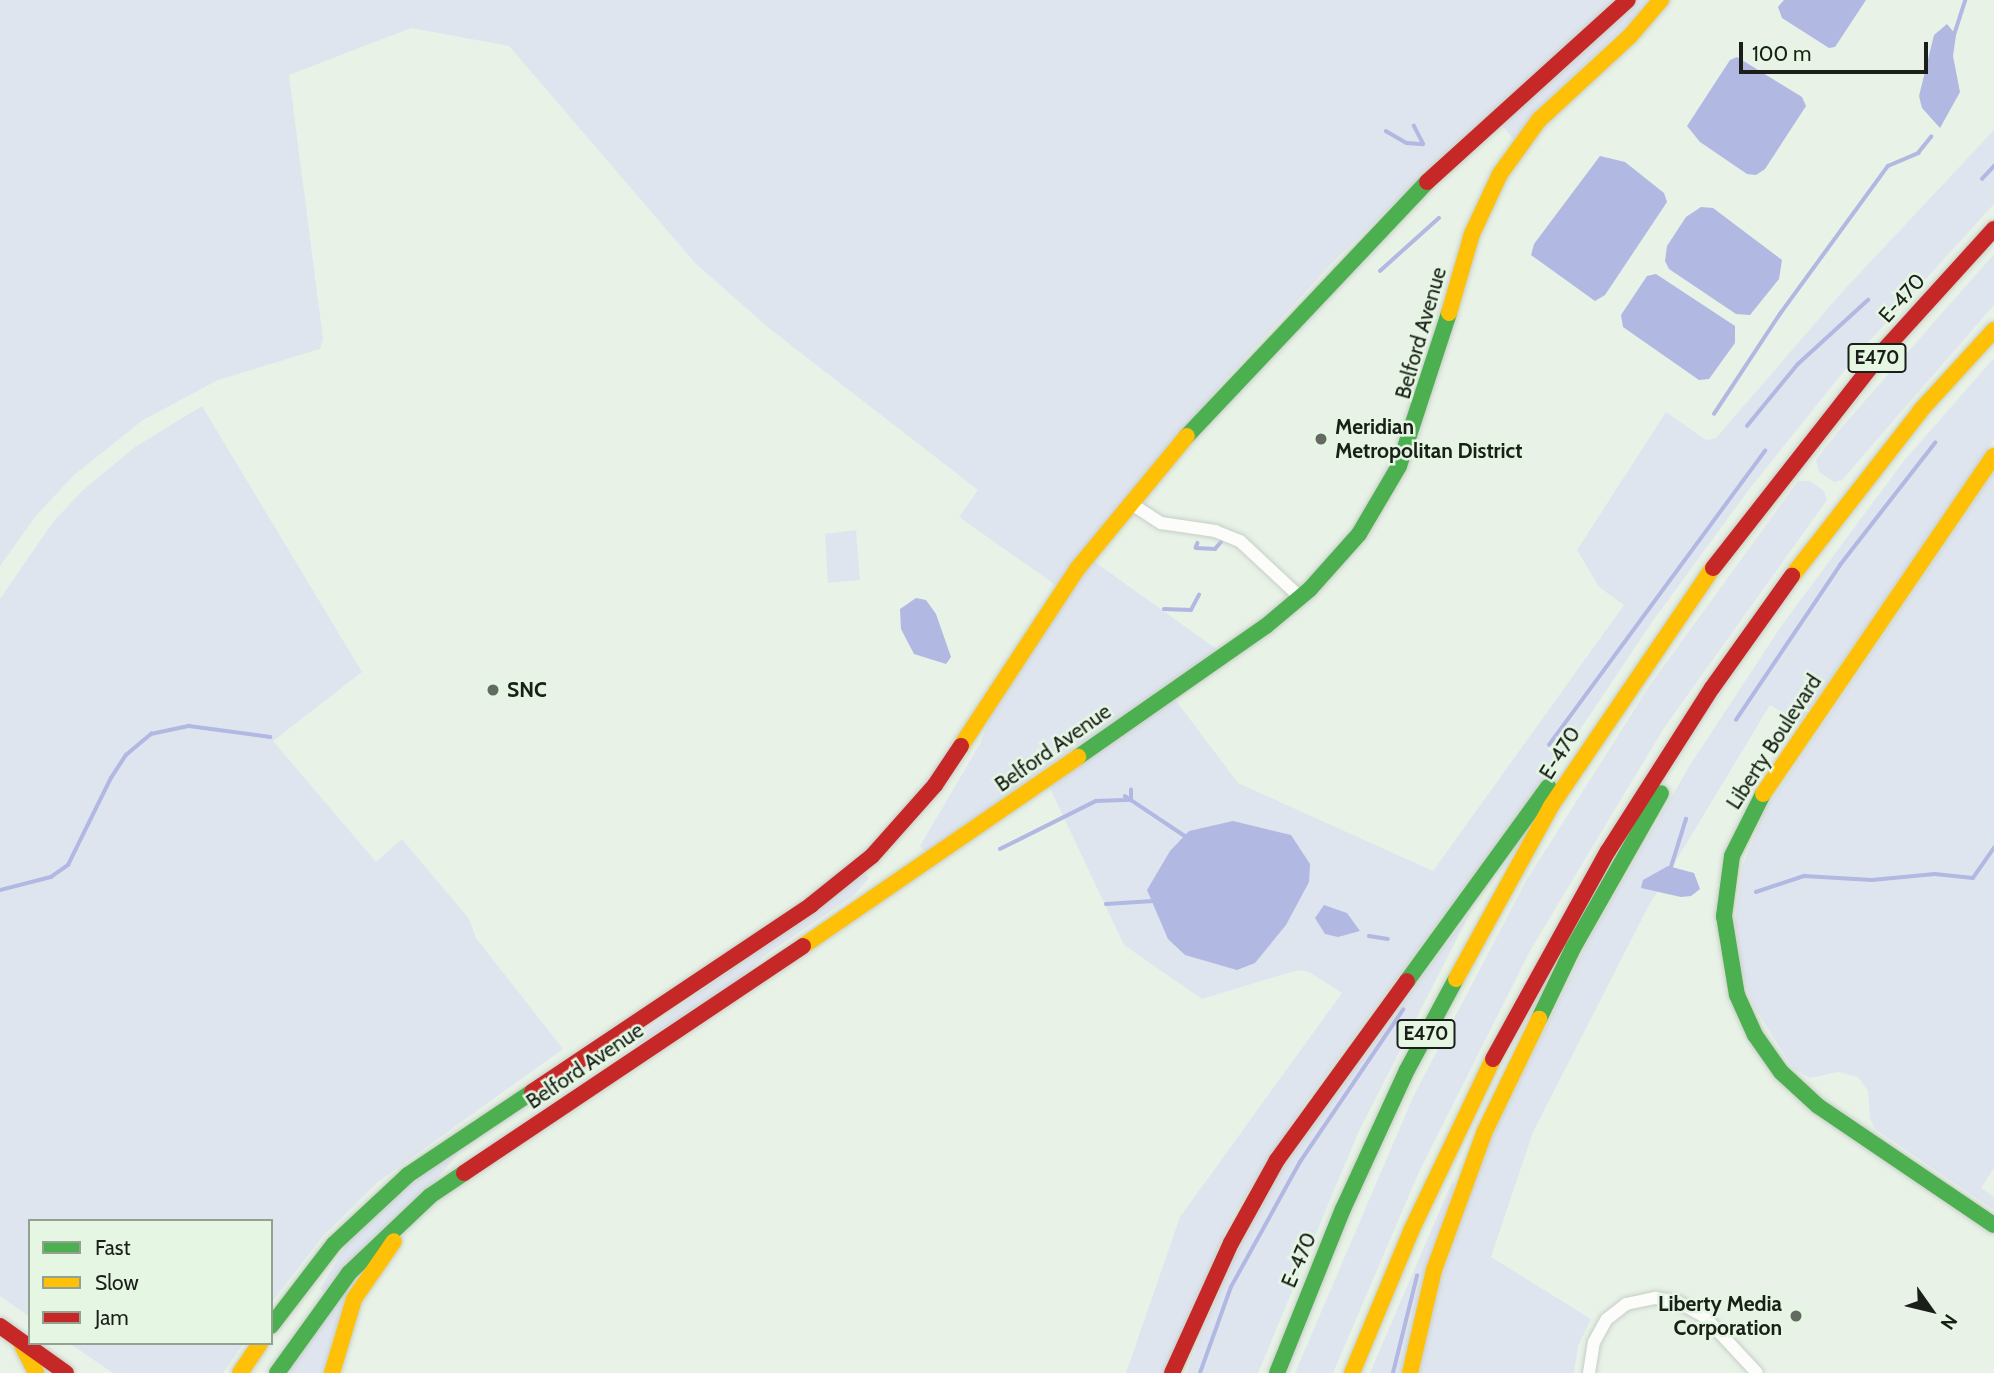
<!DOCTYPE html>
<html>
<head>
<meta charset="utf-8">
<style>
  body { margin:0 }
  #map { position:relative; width:1994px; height:1373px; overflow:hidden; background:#e8f2e7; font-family:Cabin,sans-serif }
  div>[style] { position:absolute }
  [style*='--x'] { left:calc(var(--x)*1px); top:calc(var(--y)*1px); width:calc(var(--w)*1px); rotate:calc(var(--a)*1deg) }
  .green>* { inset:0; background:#dfe5ef }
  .water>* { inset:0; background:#b1b8e2 }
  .stream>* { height:3.5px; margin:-1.75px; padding:0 1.75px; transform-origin:1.75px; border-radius:1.75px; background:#b1b8e2 }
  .roads { filter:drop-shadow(0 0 2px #c7cec6) drop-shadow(0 0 2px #c7cec6) }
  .street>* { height:12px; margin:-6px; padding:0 6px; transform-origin:6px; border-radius:6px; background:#fcfdfb }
  .fast>* { height:16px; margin:-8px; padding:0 8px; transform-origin:8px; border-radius:8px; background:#4caf50 }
  .slow>* { height:16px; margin:-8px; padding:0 8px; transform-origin:8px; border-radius:8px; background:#ffc107 }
  .jam>* { height:16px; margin:-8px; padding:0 8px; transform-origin:8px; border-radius:8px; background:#c62828 }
  .dots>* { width:19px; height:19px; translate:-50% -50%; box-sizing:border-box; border:4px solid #e5f6e3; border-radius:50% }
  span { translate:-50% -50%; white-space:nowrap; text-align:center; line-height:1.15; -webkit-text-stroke:5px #e5f6e3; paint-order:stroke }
  .shield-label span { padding:2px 5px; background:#e5f6e3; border:2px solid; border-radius:5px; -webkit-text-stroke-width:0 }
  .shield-label { font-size:19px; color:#1a2019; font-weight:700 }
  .street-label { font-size:21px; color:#1a2019 }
  .poi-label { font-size:21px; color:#1a2019; font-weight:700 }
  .left { translate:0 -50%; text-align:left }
  .right { translate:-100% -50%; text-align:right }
  .legend { position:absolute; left:28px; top:1219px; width:245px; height:126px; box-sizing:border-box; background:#e5f6e3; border:2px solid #94a092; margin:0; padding:9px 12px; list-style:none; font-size:21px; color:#1a2019 }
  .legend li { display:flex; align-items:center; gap:14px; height:35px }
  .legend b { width:35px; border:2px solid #94a092 }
  .north { position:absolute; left:1896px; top:1275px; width:70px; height:70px; -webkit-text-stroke:5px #e5f6e3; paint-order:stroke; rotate:124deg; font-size:19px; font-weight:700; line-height:28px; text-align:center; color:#1a2019 }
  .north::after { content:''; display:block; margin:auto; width:24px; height:32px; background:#1a2019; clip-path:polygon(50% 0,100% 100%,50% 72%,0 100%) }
  .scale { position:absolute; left:1739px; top:42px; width:189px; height:32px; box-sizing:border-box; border:4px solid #1a2019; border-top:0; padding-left:9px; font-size:21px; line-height:24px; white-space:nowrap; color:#1a2019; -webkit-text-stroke:5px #e5f6e3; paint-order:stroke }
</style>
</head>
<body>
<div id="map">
  <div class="green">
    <div style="clip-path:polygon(0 0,1619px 0,1436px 162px,1331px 264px,1223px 382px,1057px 586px,959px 517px,978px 490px,770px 329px,696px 264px,509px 46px,411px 28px,289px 75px,323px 339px,320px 349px,218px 380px,143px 420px,74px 475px,35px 517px,0 566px)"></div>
    <div style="clip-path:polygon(1637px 0,1653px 0,1553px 95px,1514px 140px,1500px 123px)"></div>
    <div style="clip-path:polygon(1994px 130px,1994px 204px,1856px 356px,1750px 488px,1652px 622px,1579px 731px,1305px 1103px,1232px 1217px,1165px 1373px,1126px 1373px,1180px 1217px,1342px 993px,1309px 972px,1298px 970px,1202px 999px,1124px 945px,1048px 784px,1174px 698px,1238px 783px,1433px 871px,1624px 605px,1599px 587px,1577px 550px,1666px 412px,1706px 440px,1716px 438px,1843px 291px)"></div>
    <div style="clip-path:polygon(1994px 254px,1994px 305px,1842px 480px,1834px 482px,1819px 472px,1816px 460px,1841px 428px)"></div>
    <div style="clip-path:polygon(1994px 358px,1994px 440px,1800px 723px,1770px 705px,1648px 907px,1533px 1132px,1491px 1257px,1591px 1319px,1578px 1346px,1574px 1373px,1418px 1373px,1428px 1323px,1474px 1173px,1591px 936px,1690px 765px,1782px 625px,1903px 462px)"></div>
    <div style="clip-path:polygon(202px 406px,362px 672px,273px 741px,376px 862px,402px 839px,469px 919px,476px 938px,563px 1049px,378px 1182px,323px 1236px,271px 1303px,271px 1221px,30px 1221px,30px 1317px,0 1296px,0 599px,53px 522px,82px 491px,135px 447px)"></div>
    <div style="clip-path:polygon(1994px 472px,1994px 1168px,1981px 1188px,1994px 1197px,1994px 1210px,1875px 1129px,1870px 1119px,1868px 1091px,1858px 1077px,1838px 1072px,1810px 1078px,1793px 1068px,1753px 1005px,1741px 969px,1735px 921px,1742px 867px,1764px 812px)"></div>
    <div style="clip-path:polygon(1798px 481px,1810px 481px,1824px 491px,1827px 500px,1664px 728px,1531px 949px,1419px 1172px,1333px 1373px,1295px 1373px,1414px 1095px,1526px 881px,1650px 685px)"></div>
    <div style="clip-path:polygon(856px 530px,860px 580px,828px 583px,825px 534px)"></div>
    <div style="clip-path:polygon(1092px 560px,1218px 650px,926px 852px,920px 846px,981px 742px,992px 711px)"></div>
    <div style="clip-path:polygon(865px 873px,869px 878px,852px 897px,768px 953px,739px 980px,635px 1047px,640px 1035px)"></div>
    <div style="clip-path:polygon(1472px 909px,1358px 1133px,1258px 1373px,1186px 1373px,1230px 1264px,1282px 1168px)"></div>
    <div style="clip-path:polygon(454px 1151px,457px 1155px,430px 1187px,371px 1239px,324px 1292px,320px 1289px,350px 1238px,408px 1185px)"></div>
    <div style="clip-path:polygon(1452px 1182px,1455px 1184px,1401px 1373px,1370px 1373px)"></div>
    <div style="clip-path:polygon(346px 1288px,350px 1293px,333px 1339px,326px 1373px,286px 1373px)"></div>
    <div style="clip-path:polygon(69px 1343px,244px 1343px,223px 1373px,113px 1373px)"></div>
  </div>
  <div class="water">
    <div style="clip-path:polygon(1784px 0,1866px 0,1835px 47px,1829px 48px,1782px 18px,1778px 7px)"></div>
    <div style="clip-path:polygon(1947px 24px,1956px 35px,1953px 56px,1960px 92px,1940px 128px,1922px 108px,1919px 96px,1934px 35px)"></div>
    <div style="clip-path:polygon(1737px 57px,1802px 97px,1806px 106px,1765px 169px,1756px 175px,1747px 174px,1700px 142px,1687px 126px,1730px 60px)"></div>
    <div style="clip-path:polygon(1600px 156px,1625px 162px,1664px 193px,1667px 202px,1605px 295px,1595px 301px,1531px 255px,1534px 244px)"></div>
    <div style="clip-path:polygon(1701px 207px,1713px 208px,1782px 260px,1779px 279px,1750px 315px,1736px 314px,1669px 269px,1665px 261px,1667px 246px,1686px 217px)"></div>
    <div style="clip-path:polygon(1656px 274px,1735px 326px,1735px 343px,1709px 379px,1699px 380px,1623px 327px,1621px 315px,1647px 276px)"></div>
    <div style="clip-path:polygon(916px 598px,926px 600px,936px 614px,951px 657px,946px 664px,914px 654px,901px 629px,900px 609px)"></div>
    <div style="clip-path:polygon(1233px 821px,1291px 835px,1310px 864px,1309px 882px,1286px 925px,1255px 963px,1237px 970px,1185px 955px,1168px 939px,1147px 890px,1170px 851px,1189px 831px)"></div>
    <div style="clip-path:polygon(1668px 866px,1694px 873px,1700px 889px,1691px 896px,1681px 897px,1641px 888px,1643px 880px)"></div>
    <div style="clip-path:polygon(1324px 905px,1347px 913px,1360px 931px,1338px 937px,1325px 934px,1315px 918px)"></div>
  </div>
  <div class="stream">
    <div style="--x:1954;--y:35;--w:36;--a:-72"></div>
    <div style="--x:1386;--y:131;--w:24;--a:30"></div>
    <div style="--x:1407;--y:143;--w:16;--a:4"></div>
    <div style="--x:1423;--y:144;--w:20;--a:-117"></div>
    <div style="--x:1982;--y:179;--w:18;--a:-47"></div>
    <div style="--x:1380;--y:271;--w:79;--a:-41.9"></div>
    <div style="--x:1714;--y:414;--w:120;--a:-56.6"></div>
    <div style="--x:1780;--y:314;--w:183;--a:-53.9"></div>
    <div style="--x:1888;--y:166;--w:33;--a:-23"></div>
    <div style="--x:1918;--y:153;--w:21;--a:-51"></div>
    <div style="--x:1747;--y:426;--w:80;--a:-50.6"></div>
    <div style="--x:1798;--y:364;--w:95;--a:-42.4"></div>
    <div style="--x:1198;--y:543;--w:5;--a:112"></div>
    <div style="--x:1196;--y:548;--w:19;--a:3"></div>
    <div style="--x:1215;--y:549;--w:9;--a:-49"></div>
    <div style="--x:1164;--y:609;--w:27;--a:2"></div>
    <div style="--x:1191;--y:610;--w:17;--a:-62"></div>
    <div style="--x:1736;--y:720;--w:187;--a:-56.1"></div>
    <div style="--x:1840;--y:565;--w:155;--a:-52.1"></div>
    <div style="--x:1549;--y:745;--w:365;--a:-53.7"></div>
    <div style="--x:1125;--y:796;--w:7;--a:34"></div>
    <div style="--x:1131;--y:800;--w:10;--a:-90"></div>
    <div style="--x:1000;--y:849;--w:107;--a:-26.6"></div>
    <div style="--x:1096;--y:801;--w:35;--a:-2"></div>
    <div style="--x:1131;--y:800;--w:69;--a:33.7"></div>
    <div style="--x:1671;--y:867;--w:50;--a:-72.6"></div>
    <div style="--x:0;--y:890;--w:53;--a:-14.3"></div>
    <div style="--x:51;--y:877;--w:21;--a:-35"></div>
    <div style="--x:68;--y:865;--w:97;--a:-63.7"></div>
    <div style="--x:111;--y:778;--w:27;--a:-57"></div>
    <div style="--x:126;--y:755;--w:33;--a:-40"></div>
    <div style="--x:151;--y:734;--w:39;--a:-12"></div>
    <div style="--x:189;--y:726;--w:82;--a:7.7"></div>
    <div style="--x:1756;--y:892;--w:51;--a:-18.4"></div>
    <div style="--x:1804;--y:876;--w:68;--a:3.4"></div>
    <div style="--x:1872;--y:880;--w:63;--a:-5.4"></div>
    <div style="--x:1935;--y:874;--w:38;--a:6"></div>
    <div style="--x:1973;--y:878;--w:37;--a:-55"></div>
    <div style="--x:1106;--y:904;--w:47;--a:-3.7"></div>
    <div style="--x:1369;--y:936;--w:19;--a:9"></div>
    <div style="--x:1200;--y:1373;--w:91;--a:-70.2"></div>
    <div style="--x:1231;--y:1287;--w:143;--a:-61.1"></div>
    <div style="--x:1300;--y:1162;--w:184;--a:-55.9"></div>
    <div style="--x:1393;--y:1373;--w:100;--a:-76.1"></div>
  </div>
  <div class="roads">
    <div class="street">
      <div style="--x:1130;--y:503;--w:37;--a:33"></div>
      <div style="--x:1161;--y:523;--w:55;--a:8.4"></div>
      <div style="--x:1215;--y:531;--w:27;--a:22"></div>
      <div style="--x:1240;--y:541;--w:83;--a:43.1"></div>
      <div style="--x:1589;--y:1373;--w:31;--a:-81"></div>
      <div style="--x:1594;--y:1342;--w:26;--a:-61"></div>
      <div style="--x:1607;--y:1319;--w:24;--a:-38"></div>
      <div style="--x:1626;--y:1304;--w:30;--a:-12"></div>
      <div style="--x:1655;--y:1298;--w:23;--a:10"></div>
      <div style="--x:1678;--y:1302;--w:31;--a:29"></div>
      <div style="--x:1705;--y:1317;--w:76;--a:47.1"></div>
    </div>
    <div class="fast">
      <div style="--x:1187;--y:436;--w:349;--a:-46.6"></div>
      <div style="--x:1078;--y:757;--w:229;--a:-34.9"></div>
      <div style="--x:1266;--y:626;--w:57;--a:-40.1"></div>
      <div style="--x:1310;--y:589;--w:74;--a:-48.3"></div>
      <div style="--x:1359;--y:534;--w:79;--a:-59.5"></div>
      <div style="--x:1399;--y:466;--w:161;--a:-71.9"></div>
      <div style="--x:1763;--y:794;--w:69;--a:116.6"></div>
      <div style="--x:1732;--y:856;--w:61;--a:97.6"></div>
      <div style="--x:1724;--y:916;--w:80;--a:80.7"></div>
      <div style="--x:1737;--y:995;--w:44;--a:65.8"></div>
      <div style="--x:1755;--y:1035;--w:45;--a:54.9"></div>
      <div style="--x:1781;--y:1072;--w:50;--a:42.6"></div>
      <div style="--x:1818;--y:1106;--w:212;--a:34.1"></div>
      <div style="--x:1407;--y:981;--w:240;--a:-54"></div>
      <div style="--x:1539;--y:1019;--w:79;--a:-64.4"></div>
      <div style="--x:1573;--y:948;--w:178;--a:-60.4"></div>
      <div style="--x:271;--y:1326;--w:103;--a:-52.5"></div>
      <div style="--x:334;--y:1244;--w:101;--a:-43"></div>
      <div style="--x:408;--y:1175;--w:149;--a:-33.8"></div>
      <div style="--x:277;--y:1373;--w:123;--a:-54.2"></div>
      <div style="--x:349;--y:1273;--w:112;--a:-43.5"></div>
      <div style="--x:430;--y:1196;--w:41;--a:-34.1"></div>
      <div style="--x:1277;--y:1373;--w:177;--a:-68.1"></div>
      <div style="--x:1343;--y:1209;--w:153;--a:-65.3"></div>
      <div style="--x:1407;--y:1070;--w:103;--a:-61.7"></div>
    </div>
    <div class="slow">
      <div style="--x:1449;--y:313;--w:82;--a:-73.8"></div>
      <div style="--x:1472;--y:234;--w:66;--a:-65"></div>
      <div style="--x:1500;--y:174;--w:67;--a:-54.2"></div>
      <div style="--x:1539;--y:120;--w:124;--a:-42.7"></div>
      <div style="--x:1630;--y:36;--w:48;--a:-49.3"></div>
      <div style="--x:1792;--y:576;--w:210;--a:-52.1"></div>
      <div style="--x:1921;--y:410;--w:108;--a:-47.6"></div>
      <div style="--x:961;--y:746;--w:213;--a:-56.7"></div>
      <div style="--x:1078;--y:568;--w:171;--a:-50.5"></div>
      <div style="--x:1763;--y:794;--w:409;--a:-55.7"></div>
      <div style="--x:803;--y:946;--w:334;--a:-34.5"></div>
      <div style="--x:1456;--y:979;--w:197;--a:-61.2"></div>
      <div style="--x:1551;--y:806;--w:288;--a:-55.8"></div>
      <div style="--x:22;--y:1345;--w:31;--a:63"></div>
      <div style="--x:240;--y:1373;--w:36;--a:-56"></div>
      <div style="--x:332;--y:1373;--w:77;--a:-73.4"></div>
      <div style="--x:354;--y:1299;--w:70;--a:-55.4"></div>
      <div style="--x:1352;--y:1373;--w:154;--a:-67.4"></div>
      <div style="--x:1411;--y:1231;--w:191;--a:-64.5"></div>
      <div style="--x:1410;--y:1373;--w:106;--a:-76.9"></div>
      <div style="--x:1434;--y:1270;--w:146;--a:-69.9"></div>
      <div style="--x:1484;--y:1133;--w:127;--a:-64.2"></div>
    </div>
    <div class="jam">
      <div style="--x:1427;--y:182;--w:271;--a:-42.2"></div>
      <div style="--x:1713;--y:568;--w:278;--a:-51.9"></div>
      <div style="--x:1885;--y:349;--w:162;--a:-47.8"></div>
      <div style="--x:1493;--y:1059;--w:238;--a:-61.1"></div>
      <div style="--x:1608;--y:851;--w:193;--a:-57.5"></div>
      <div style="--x:1712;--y:688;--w:138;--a:-54.5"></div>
      <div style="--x:532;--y:1092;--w:336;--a:-33.8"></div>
      <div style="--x:811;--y:905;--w:78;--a:-38.8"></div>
      <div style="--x:872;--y:856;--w:95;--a:-48.4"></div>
      <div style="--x:935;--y:785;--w:47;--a:-56.3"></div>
      <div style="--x:464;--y:1173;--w:408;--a:-33.8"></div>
      <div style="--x:0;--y:1326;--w:81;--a:35.5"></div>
      <div style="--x:1172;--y:1373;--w:143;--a:-65.6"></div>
      <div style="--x:1231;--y:1243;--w:95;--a:-61"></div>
      <div style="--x:1277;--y:1160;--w:221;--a:-54"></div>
    </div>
  </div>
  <div class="dots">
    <div style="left:1321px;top:439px;background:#626a61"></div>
    <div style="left:493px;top:690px;background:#626a61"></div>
    <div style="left:1796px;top:1316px;background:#626a61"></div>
  </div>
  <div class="shield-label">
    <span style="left:1877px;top:358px">E470</span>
    <span style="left:1426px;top:1034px">E470</span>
  </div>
  <div class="street-label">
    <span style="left:1902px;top:298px;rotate:-48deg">E-470</span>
    <span style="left:1421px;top:333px;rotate:-74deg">Belford Avenue</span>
    <span style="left:1774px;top:742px;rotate:-57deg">Liberty Boulevard</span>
    <span style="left:1053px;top:748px;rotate:-35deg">Belford Avenue</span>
    <span style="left:1560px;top:753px;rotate:-58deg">E-470</span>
    <span style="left:585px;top:1066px;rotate:-34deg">Belford Avenue</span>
    <span style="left:1299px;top:1260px;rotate:-67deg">E-470</span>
  </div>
  <div class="poi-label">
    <span class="left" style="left:1335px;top:439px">Meridian<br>Metropolitan District</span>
    <span class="left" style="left:507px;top:690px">SNC</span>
    <span class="right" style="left:1782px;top:1316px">Liberty Media<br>Corporation</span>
  </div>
  <ul class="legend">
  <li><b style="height:9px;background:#4caf50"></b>Fast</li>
  <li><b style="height:9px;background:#ffc107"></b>Slow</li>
  <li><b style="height:9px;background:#c62828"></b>Jam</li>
  </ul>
  <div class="north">N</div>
  <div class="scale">100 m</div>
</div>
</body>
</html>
